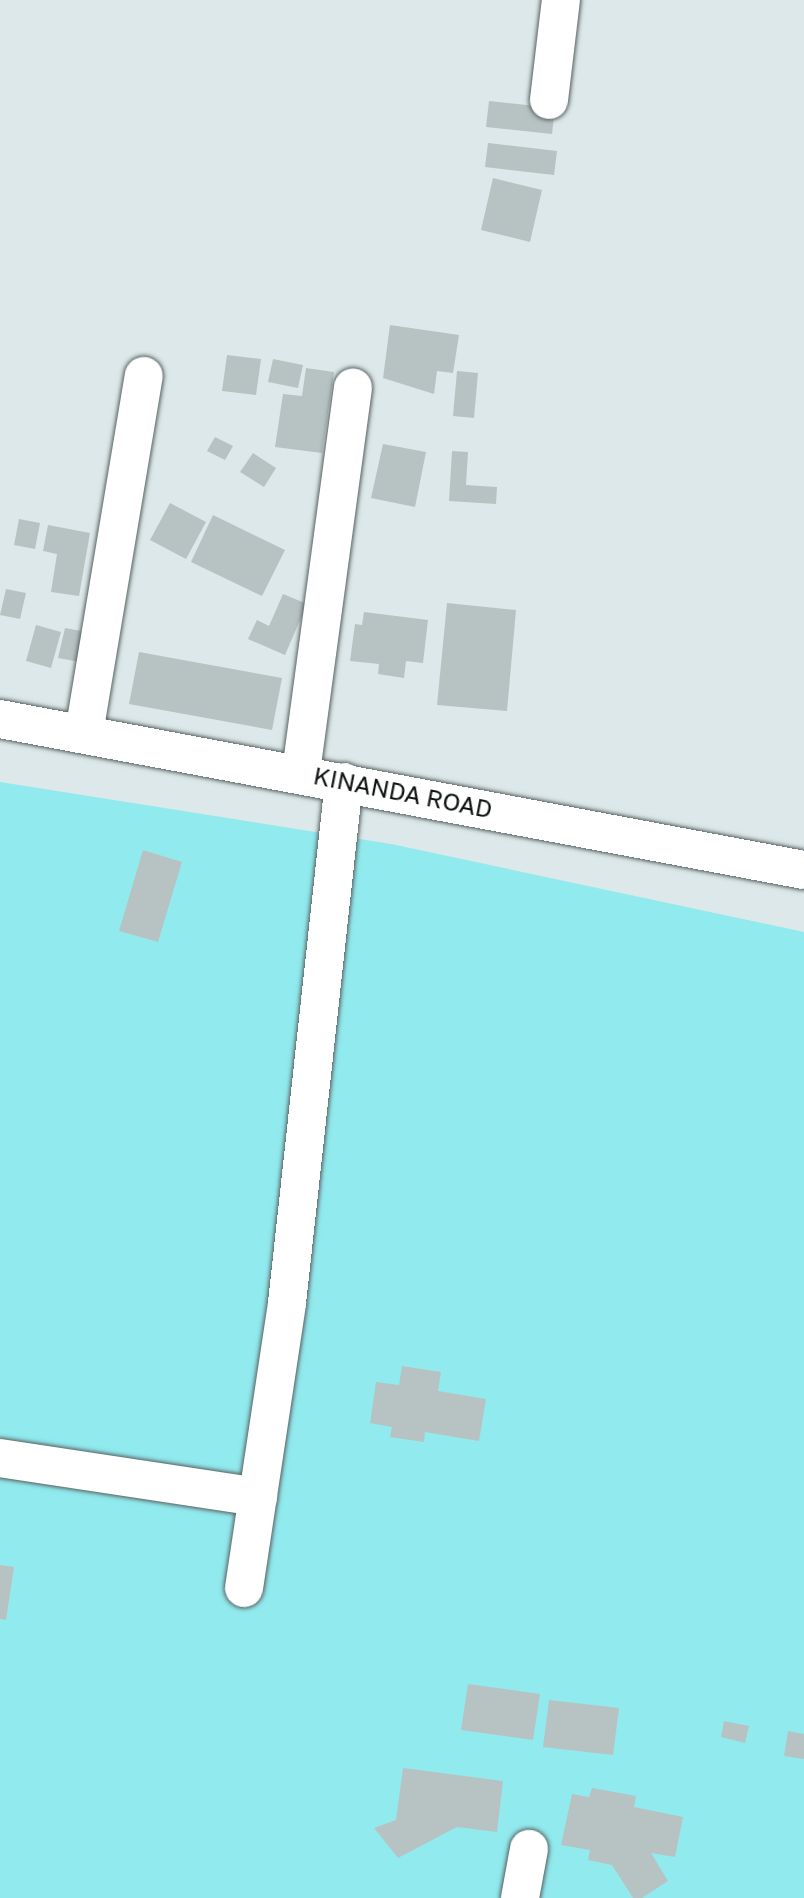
<!DOCTYPE html>
<html>
<head>
<meta charset="utf-8">
<style>
  body { margin:0 }
  #map { position:relative; width:804px; height:1898px; overflow:hidden; background:#dce8e9; font-family:"Golos Text",sans-serif }
  div>[style] { position:absolute }
  [style*='--x'] { left:calc(var(--x)*1px); top:calc(var(--y)*1px); width:calc(var(--w)*1px); rotate:calc(var(--a)*1deg) }
  .green>* { inset:0; background:#91eaee }
  .building>* { inset:0; background:#b7c3c3 }
  .roads { filter:drop-shadow(0 0 2px #586262) drop-shadow(0 0 2px #586262) }
  .minor>* { height:38px; margin:-19px; padding:0 19px; transform-origin:19px; border-radius:19px; background:#fff }
  span { translate:-50% -50%; white-space:nowrap; text-align:center; line-height:1.15; -webkit-text-stroke:5px #fff; paint-order:stroke }
  .street-label { font-size:24px; color:#0e1212 }
</style>
</head>
<body>
<div id="map">
  <div class="green">
    <div style="clip-path:polygon(0 782px,391px 844px,804px 932px,804px 1898px,0 1898px)"></div>
  </div>
  <div class="building">
    <div style="clip-path:polygon(489px 101px,555px 108px,552px 134px,486px 127px)"></div>
    <div style="clip-path:polygon(488px 143px,557px 151px,554px 175px,485px 167px)"></div>
    <div style="clip-path:polygon(493px 178px,542px 190px,530px 242px,481px 230px)"></div>
    <div style="clip-path:polygon(390px 325px,459px 335px,453px 373px,437px 371px,434px 394px,383px 378px)"></div>
    <div style="clip-path:polygon(227px 355px,261px 359px,256px 395px,222px 391px)"></div>
    <div style="clip-path:polygon(273px 359px,303px 365px,298px 388px,268px 382px)"></div>
    <div style="clip-path:polygon(306px 368px,334px 372px,322px 453px,275px 447px,283px 394px,302px 396px)"></div>
    <div style="clip-path:polygon(457px 371px,478px 373px,474px 418px,453px 416px)"></div>
    <div style="clip-path:polygon(215px 437px,233px 446px,225px 460px,207px 451px)"></div>
    <div style="clip-path:polygon(383px 444px,426px 452px,415px 507px,371px 498px)"></div>
    <div style="clip-path:polygon(452px 451px,468px 452px,466px 485px,497px 487px,496px 504px,449px 501px)"></div>
    <div style="clip-path:polygon(253px 453px,276px 468px,264px 487px,240px 472px)"></div>
    <div style="clip-path:polygon(170px 503px,206px 522px,186px 559px,150px 540px)"></div>
    <div style="clip-path:polygon(213px 515px,285px 550px,262px 596px,191px 562px)"></div>
    <div style="clip-path:polygon(19px 519px,40px 523px,35px 549px,14px 545px)"></div>
    <div style="clip-path:polygon(48px 525px,90px 533px,79px 596px,51px 592px,57px 554px,43px 551px)"></div>
    <div style="clip-path:polygon(6px 589px,26px 593px,20px 619px,0 615px)"></div>
    <div style="clip-path:polygon(283px 594px,307px 604px,285px 655px,248px 639px,257px 620px,269px 626px)"></div>
    <div style="clip-path:polygon(447px 603px,516px 610px,507px 711px,437px 705px)"></div>
    <div style="clip-path:polygon(364px 612px,428px 620px,423px 663px,406px 661px,404px 678px,378px 674px,379px 664px,350px 661px,355px 624px,362px 625px)"></div>
    <div style="clip-path:polygon(36px 625px,61px 632px,51px 668px,26px 661px)"></div>
    <div style="clip-path:polygon(65px 628px,87px 632px,80px 662px,58px 658px)"></div>
    <div style="clip-path:polygon(139px 652px,282px 678px,272px 730px,129px 704px)"></div>
    <div style="clip-path:polygon(143px 850px,182px 862px,158px 942px,119px 931px)"></div>
    <div style="clip-path:polygon(402px 1366px,441px 1372px,438px 1391px,486px 1399px,479px 1441px,425px 1432px,424px 1442px,390px 1437px,392px 1427px,370px 1423px,376px 1382px,399px 1385px)"></div>
    <div style="clip-path:polygon(0 1565px,14px 1567px,6px 1620px,0 1619px)"></div>
    <div style="clip-path:polygon(468px 1684px,540px 1694px,533px 1740px,461px 1730px)"></div>
    <div style="clip-path:polygon(549px 1700px,619px 1708px,613px 1755px,543px 1747px)"></div>
    <div style="clip-path:polygon(724px 1721px,749px 1726px,745px 1743px,721px 1737px)"></div>
    <div style="clip-path:polygon(788px 1731px,804px 1734px,804px 1759px,784px 1756px)"></div>
    <div style="clip-path:polygon(403px 1768px,503px 1781px,497px 1832px,457px 1827px,398px 1858px,374px 1828px,396px 1820px)"></div>
    <div style="clip-path:polygon(592px 1788px,636px 1796px,634px 1807px,683px 1817px,675px 1857px,651px 1853px,668px 1881px,642px 1898px,633px 1898px,612px 1865px,588px 1860px,590px 1850px,561px 1845px,572px 1794px,589px 1797px)"></div>
  </div>
  <div class="roads">
    <div class="minor">
      <div style="--x:549;--y:100;--w:101;--a:-83.2"></div>
      <div style="--x:0;--y:719;--w:818;--a:10.64"></div>
      <div style="--x:84;--y:733;--w:362;--a:-80.5"></div>
      <div style="--x:301;--y:772;--w:388;--a:-82.3"></div>
      <div style="--x:0;--y:1458;--w:261;--a:8.6"></div>
      <div style="--x:244;--y:1588;--w:288;--a:-81.4"></div>
      <div style="--x:287;--y:1303;--w:524;--a:-83.76"></div>
      <div style="--x:520;--y:1898;--w:50;--a:-79.6"></div>
    </div>
  </div>
  <div class="street-label">
    <span style="left:403px;top:792px;rotate:11deg">KINANDA ROAD</span>
  </div>
</div>
</body>
</html>
